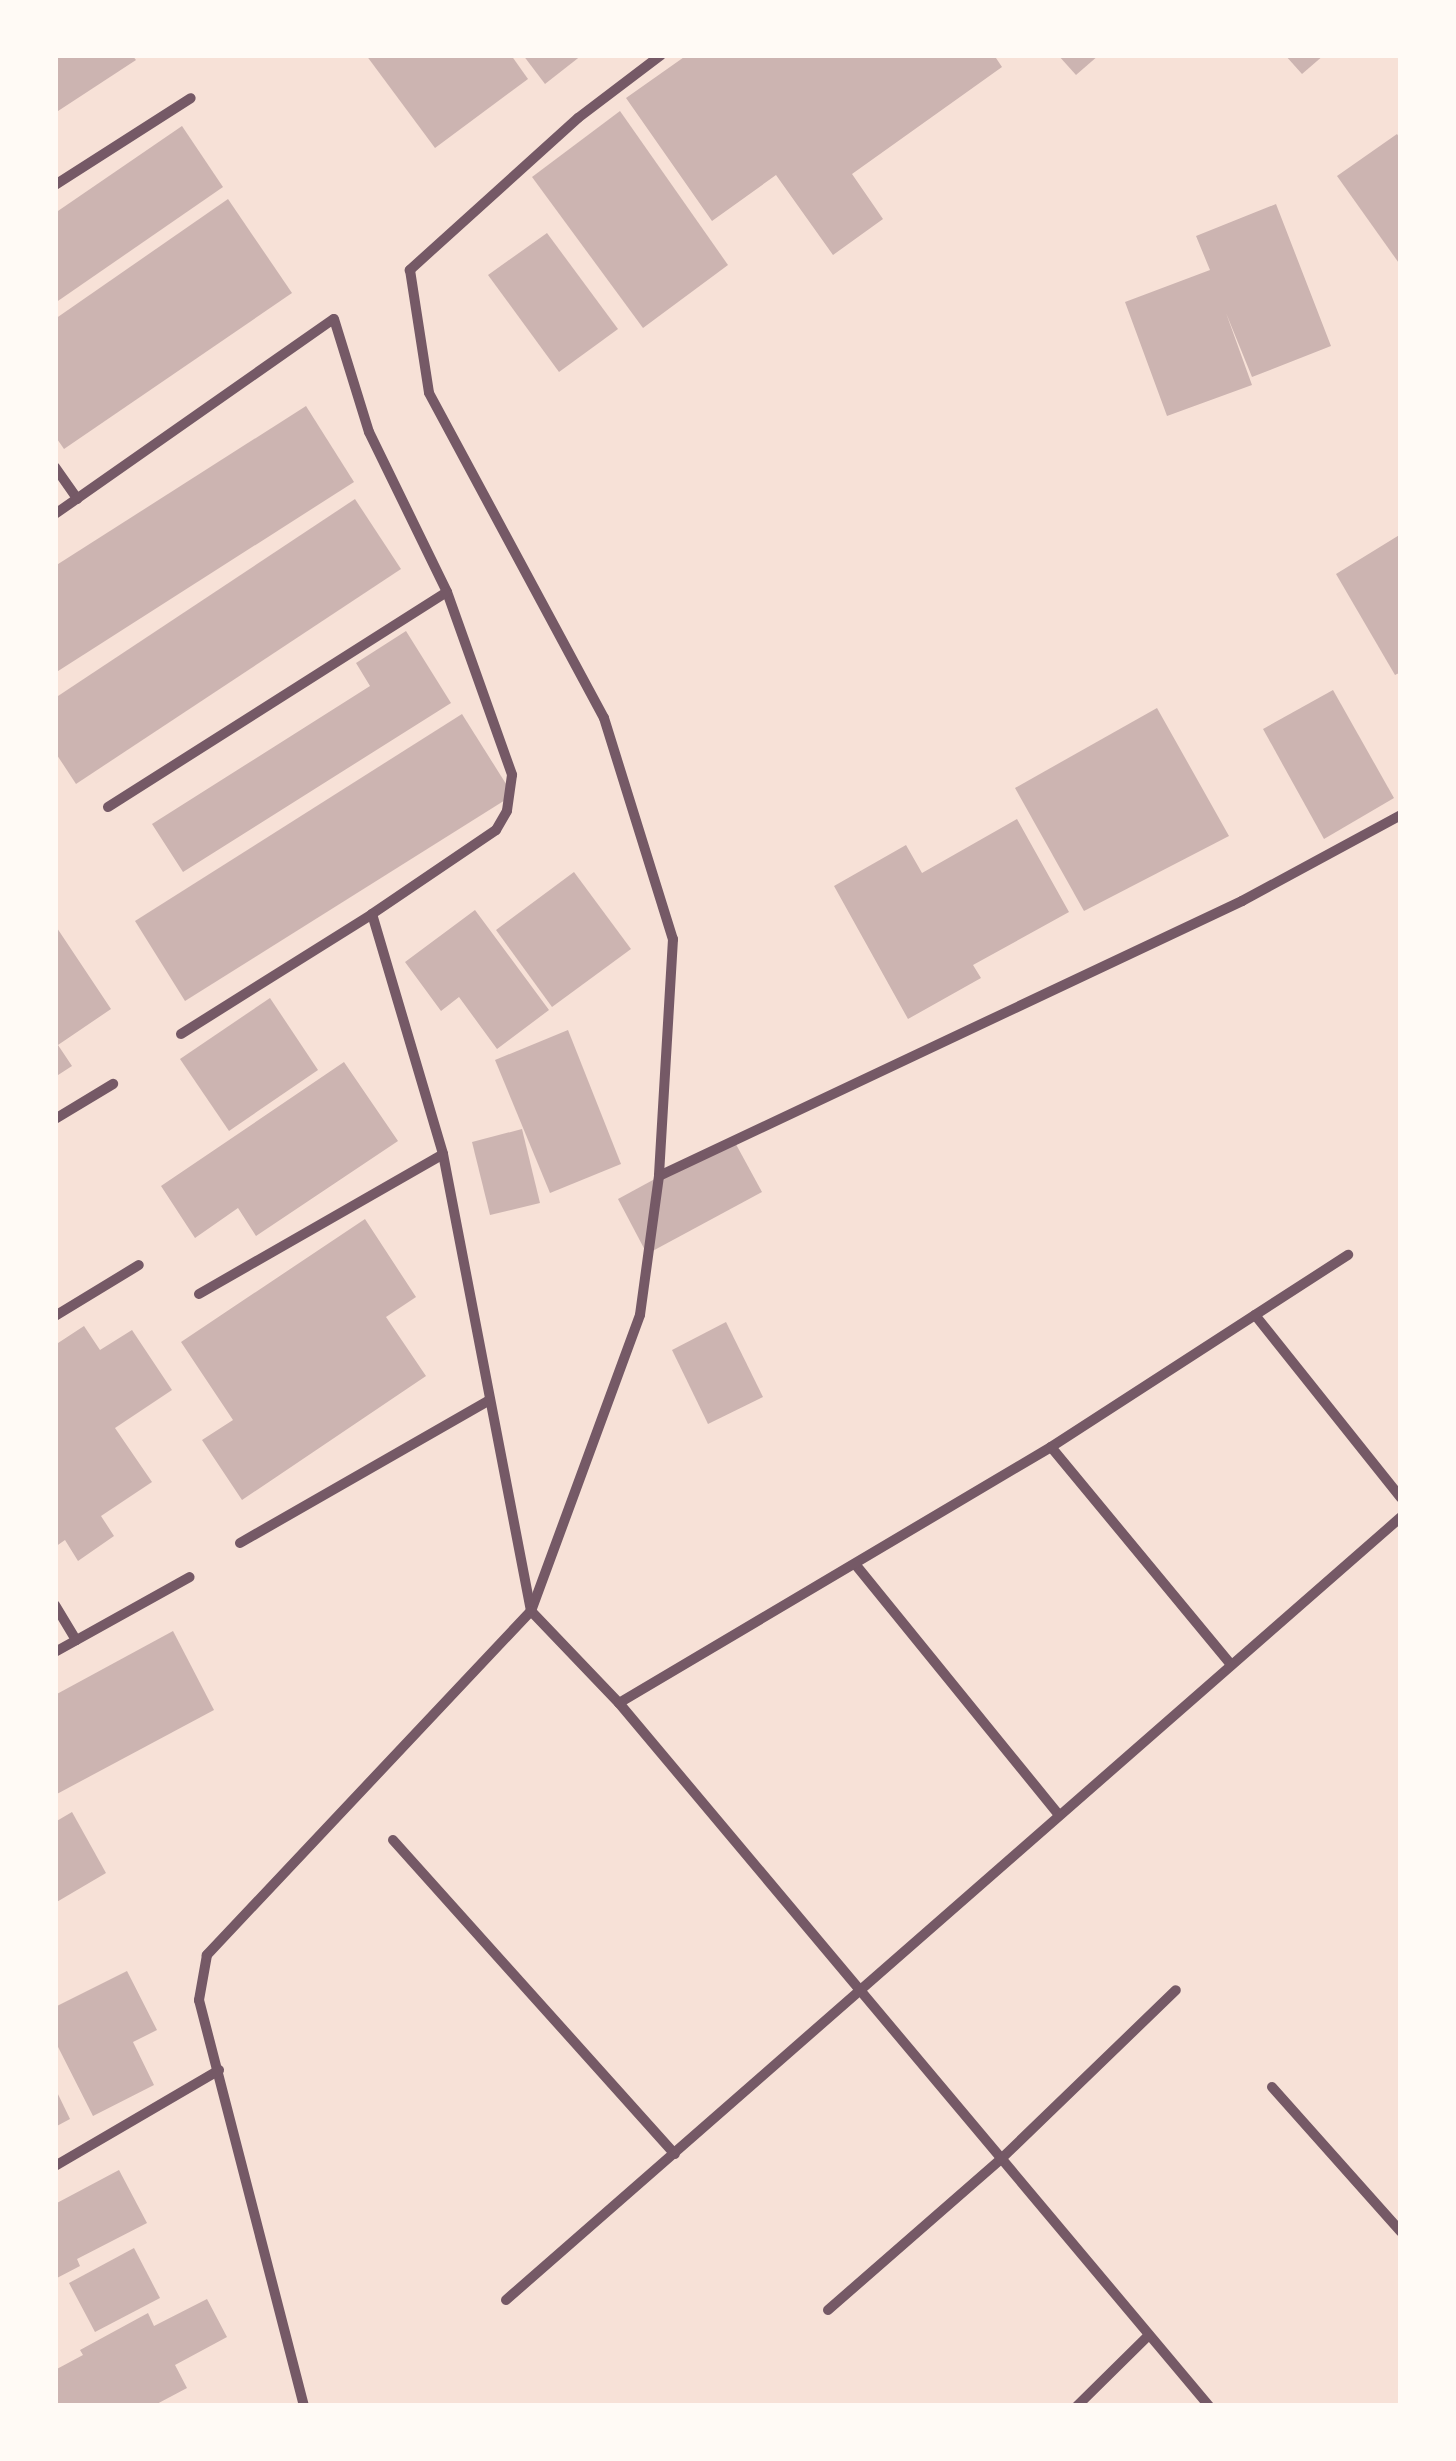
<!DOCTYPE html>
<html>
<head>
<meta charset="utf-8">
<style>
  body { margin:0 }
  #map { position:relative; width:1456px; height:2461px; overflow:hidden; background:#f7e1d7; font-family:Signika,sans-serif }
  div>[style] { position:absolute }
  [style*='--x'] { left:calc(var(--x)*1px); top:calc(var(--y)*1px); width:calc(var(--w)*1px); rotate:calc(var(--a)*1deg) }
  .building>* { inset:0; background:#ccb4b1 }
  .minor>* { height:10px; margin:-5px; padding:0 5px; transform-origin:5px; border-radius:5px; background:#755966 }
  span { translate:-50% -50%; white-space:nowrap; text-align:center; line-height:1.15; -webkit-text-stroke:8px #fffaf5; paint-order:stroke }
  .frame { position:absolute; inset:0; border:58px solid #fffaf5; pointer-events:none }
</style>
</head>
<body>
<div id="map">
  <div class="building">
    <div style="clip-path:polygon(55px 55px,132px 55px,136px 60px,55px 113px)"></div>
    <div style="clip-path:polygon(366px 55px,511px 55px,528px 79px,435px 148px)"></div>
    <div style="clip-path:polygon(523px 55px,582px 55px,545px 84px)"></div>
    <div style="clip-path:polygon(687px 55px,994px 55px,1002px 67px,852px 174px,883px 219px,833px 255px,776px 175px,712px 221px,626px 98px)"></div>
    <div style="clip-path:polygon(1058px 55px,1099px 55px,1076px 75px)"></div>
    <div style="clip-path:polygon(1285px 55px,1324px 55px,1302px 74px)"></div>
    <div style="clip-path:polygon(620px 111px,728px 265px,643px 328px,532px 177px)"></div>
    <div style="clip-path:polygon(182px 126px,223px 187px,55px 303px,55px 213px)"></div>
    <div style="clip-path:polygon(1397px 134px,1401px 140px,1401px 266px,1337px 176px)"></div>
    <div style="clip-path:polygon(228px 199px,292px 293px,64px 449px,55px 436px,55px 319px)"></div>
    <div style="clip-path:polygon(1276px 204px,1331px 346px,1252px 377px,1226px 313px,1252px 385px,1167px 416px,1125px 302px,1210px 270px,1196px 236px)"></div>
    <div style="clip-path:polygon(547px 233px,618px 329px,559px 372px,488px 275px)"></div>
    <div style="clip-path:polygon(306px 406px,354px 482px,55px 673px,55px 566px)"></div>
    <div style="clip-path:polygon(355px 499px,401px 569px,76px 784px,55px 752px,55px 698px)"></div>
    <div style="clip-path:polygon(1401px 534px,1401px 672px,1395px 675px,1336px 574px)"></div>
    <div style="clip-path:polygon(406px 631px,451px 703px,183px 872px,152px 824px,370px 686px,356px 663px)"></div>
    <div style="clip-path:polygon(1333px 690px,1394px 798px,1324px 839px,1263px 729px)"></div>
    <div style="clip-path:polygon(1157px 708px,1229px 836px,1084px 911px,1015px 788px)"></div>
    <div style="clip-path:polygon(462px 714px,513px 795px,185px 1001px,135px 921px)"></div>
    <div style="clip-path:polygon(1017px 819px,1069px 912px,973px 965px,981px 978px,908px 1019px,834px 886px,906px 845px,922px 873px)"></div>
    <div style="clip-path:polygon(574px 872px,631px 949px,552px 1007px,496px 930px)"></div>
    <div style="clip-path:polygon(475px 910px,549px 1010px,497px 1049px,459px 997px,441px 1011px,405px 962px)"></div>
    <div style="clip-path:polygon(55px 925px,111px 1009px,58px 1045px,72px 1066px,55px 1077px)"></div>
    <div style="clip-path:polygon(270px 998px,318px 1070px,229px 1131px,180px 1059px)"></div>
    <div style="clip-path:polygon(568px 1030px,621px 1164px,550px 1193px,495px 1060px)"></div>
    <div style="clip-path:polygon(344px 1062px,398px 1141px,256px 1236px,238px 1208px,195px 1238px,161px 1186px)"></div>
    <div style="clip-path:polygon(522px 1129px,540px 1203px,490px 1215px,472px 1142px)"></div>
    <div style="clip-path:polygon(732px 1137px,762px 1192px,647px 1254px,618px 1199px)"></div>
    <div style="clip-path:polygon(365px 1219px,416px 1297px,386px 1317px,426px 1376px,242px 1500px,202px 1440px,233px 1420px,181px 1342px)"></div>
    <div style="clip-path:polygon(726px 1322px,763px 1397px,708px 1424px,672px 1350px)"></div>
    <div style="clip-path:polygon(84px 1326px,100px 1350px,132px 1330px,172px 1390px,115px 1428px,152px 1482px,101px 1516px,114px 1536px,78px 1561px,65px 1540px,55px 1547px,55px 1345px)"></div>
    <div style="clip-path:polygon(173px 1631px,214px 1710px,55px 1795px,55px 1695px)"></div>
    <div style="clip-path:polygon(72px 1812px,106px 1873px,55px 1903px,55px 1822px)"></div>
    <div style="clip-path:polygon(127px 1971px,157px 2030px,133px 2042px,154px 2085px,93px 2116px,55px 2041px,55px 2007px)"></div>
    <div style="clip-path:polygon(55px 2088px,70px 2119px,55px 2127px)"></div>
    <div style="clip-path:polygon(119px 2170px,147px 2223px,77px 2259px,80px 2266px,55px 2279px,55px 2204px)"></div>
    <div style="clip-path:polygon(134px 2248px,160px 2298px,95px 2332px,69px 2283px)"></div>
    <div style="clip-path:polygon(207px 2299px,227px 2337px,175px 2365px,187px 2388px,153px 2406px,55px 2406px,55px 2370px,83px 2355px,80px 2350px,148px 2313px,154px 2326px)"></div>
  </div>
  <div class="minor">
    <div style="--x:661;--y:55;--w:104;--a:142.8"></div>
    <div style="--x:578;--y:118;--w:227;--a:137.9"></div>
    <div style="--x:410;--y:270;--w:124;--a:81.2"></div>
    <div style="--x:429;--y:393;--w:369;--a:61.7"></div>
    <div style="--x:604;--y:718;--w:232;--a:72.7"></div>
    <div style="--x:673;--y:939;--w:237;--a:93.4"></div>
    <div style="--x:659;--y:1176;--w:140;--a:97.8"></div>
    <div style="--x:640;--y:1315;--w:315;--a:110.2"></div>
    <div style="--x:531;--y:1611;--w:127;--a:46.3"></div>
    <div style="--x:619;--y:1703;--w:918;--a:49.99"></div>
    <div style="--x:55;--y:185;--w:161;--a:-32.6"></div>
    <div style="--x:55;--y:467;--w:39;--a:55"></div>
    <div style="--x:55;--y:514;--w:340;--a:-35"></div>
    <div style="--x:334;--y:319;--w:118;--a:72.8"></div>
    <div style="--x:369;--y:432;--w:178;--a:64"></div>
    <div style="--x:447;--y:592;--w:194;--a:70.4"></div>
    <div style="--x:512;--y:775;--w:36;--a:98"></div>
    <div style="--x:507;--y:811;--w:22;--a:120"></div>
    <div style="--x:496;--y:830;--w:150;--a:145.9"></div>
    <div style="--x:372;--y:914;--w:250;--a:73.5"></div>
    <div style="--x:443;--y:1154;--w:465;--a:79.1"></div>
    <div style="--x:531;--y:1611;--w:473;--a:133.3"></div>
    <div style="--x:207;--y:1955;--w:46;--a:100.1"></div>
    <div style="--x:199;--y:2000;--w:419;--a:75.5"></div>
    <div style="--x:108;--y:807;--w:401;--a:-32.4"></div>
    <div style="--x:181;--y:1034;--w:226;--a:-32.1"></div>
    <div style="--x:55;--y:1119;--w:68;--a:-31.1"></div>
    <div style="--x:659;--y:1176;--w:645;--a:-25.25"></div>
    <div style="--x:1242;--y:901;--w:181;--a:-28.4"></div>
    <div style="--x:199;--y:1294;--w:281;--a:-29.8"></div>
    <div style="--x:1255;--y:1315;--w:234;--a:51.4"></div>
    <div style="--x:55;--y:1316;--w:98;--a:-31.3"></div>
    <div style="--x:1051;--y:1447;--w:281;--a:50.4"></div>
    <div style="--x:240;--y:1543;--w:288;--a:-29.8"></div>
    <div style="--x:855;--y:1564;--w:321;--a:50.9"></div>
    <div style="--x:55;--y:1605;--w:41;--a:59"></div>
    <div style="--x:55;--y:1652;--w:154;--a:-29.1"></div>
    <div style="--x:619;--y:1703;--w:502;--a:-30.65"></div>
    <div style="--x:1051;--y:1447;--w:354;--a:-32.9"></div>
    <div style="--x:393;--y:1840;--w:422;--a:48.1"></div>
    <div style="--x:1272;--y:2087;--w:194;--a:48.3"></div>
    <div style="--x:55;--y:2166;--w:190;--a:-30.3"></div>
    <div style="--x:506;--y:2300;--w:1189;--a:-41.18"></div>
    <div style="--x:828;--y:2310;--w:230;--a:-41.1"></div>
    <div style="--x:1001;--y:2159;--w:243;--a:-44"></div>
    <div style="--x:1077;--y:2406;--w:100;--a:-44.6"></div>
  </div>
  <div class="frame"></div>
</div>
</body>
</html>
